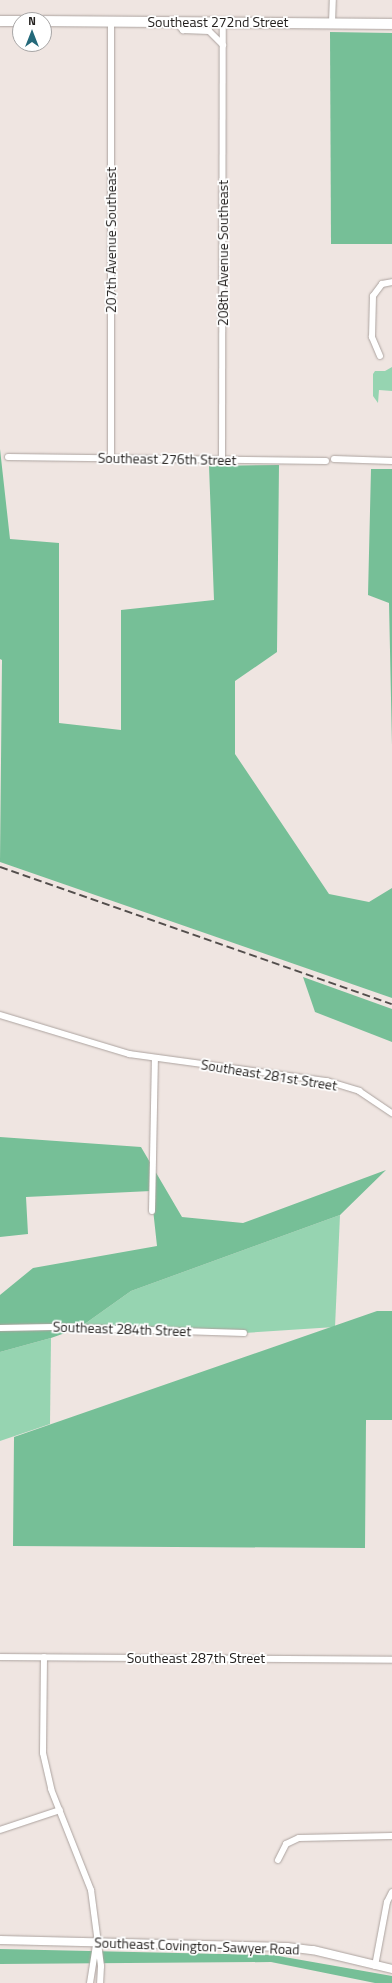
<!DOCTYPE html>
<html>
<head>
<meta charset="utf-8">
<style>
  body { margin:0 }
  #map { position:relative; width:392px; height:1983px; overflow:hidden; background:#efe5e1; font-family:"Titillium Web",sans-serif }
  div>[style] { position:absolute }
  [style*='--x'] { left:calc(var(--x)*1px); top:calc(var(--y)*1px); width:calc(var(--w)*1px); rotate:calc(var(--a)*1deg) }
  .green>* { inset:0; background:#96d4b1 }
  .forest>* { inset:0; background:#76bf97 }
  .roads { filter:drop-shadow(0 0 1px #aca39f) drop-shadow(0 0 1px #aca39f) }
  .minor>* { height:6px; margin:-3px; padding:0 3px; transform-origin:3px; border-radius:3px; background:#fff }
  .tertiary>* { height:8px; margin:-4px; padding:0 4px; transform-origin:4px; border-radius:4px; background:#fff }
  .primary>* { height:10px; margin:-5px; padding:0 5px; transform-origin:5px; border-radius:5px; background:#fff }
  .rail>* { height:2px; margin-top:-1px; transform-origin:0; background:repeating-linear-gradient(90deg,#534e4c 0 8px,transparent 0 12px) }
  span { translate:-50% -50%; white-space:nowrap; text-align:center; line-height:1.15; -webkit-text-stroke:3.5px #fff; paint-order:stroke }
  .street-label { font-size:14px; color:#221f1d }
  .north { position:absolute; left:12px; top:12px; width:40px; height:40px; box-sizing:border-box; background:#fff; border:1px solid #a7a5a5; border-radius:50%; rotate:0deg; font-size:11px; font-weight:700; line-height:16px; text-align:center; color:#221f1d }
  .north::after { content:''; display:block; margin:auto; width:14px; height:18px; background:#24697a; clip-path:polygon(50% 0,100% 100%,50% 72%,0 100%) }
</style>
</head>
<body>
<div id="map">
  <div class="green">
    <div style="clip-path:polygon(392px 367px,392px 391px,379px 390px,378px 403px,373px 396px,373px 374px,375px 371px,385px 371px)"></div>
    <div style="clip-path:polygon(340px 1215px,335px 1327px,244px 1333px,79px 1328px,131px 1291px)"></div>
    <div style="clip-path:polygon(51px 1338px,50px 1424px,0 1441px,0 1352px)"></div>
  </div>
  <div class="forest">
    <div style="clip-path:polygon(330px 32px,392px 33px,392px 244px,331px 244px)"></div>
    <div style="clip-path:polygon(0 449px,10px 539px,59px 543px,59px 723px,121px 730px,121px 610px,214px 600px,209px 466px,279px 465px,277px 652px,235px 681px,235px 754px,329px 894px,369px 902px,392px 888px,392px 998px,0 862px,2px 660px,0 659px)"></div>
    <div style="clip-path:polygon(371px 469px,392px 469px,392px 746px,389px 603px,368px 595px)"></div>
    <div style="clip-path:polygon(303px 977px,392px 1009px,392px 1042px,315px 1012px)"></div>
    <div style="clip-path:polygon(0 1137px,141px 1147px,182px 1217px,243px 1223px,386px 1170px,340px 1215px,131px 1291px,79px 1328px,51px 1338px,0 1352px,0 1295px,33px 1268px,157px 1246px,151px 1191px,26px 1197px,28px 1234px,0 1237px)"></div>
    <div style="clip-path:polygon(377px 1311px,392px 1311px,392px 1420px,366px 1420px,365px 1548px,13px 1546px,14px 1437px)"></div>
    <div style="clip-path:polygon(0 1949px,273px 1955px,392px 1976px,392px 1983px,375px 1983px,271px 1962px,0 1964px)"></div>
  </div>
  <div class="roads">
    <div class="minor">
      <div style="--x:111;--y:21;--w:438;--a:90"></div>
      <div style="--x:176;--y:22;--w:11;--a:49"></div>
      <div style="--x:183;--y:30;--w:26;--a:2"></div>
      <div style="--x:209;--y:31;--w:20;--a:45"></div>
      <div style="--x:332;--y:23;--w:23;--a:-88"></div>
      <div style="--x:380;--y:356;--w:21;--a:-113"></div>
      <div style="--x:372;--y:337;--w:41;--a:-88.6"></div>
      <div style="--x:373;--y:296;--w:15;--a:-53"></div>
      <div style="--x:382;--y:284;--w:10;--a:-11"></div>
      <div style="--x:8;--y:457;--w:318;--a:0.7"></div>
      <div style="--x:334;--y:459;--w:58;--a:2"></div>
      <div style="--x:222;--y:460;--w:438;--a:-89.9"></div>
      <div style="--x:0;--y:1015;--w:135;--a:16.8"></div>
      <div style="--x:129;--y:1054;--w:200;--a:7.8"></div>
      <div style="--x:327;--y:1081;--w:34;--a:17"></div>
      <div style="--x:359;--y:1091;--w:40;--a:34"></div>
      <div style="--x:152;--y:1211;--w:153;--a:-88.9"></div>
      <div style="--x:0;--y:1328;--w:52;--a:-1.1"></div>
      <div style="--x:52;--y:1327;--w:192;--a:1.8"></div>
      <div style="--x:0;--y:1657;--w:392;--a:0.4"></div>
      <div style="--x:44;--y:1657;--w:96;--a:90.6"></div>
      <div style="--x:43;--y:1753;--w:37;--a:77"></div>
      <div style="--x:51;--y:1789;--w:109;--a:68.4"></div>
      <div style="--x:91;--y:1890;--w:77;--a:82.5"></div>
      <div style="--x:101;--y:1966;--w:17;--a:93"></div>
      <div style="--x:0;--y:1830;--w:63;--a:-18.4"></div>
      <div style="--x:278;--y:1860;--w:18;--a:-63"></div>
      <div style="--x:286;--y:1844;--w:14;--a:-25"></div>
      <div style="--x:299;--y:1838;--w:93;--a:-1.2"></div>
      <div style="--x:375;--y:1966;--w:65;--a:-79.4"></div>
      <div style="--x:387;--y:1902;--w:11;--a:-63"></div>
      <div style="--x:90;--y:1983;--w:37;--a:-81"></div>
    </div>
    <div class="tertiary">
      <div style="--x:0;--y:1940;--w:287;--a:1.4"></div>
      <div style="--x:287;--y:1947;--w:26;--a:7"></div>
      <div style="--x:313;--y:1950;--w:81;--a:13.5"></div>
    </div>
    <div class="primary">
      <div style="--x:0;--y:21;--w:20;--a:0"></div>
      <div style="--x:44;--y:21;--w:348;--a:0.5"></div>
    </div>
  </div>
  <div class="rail">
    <div style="--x:0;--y:867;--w:415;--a:19.3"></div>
  </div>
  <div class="street-label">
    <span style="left:218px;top:22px">Southeast 272nd Street</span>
    <span style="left:111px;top:240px;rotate:-90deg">207th Avenue Southeast</span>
    <span style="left:223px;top:253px;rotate:-90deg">208th Avenue Southeast</span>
    <span style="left:167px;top:459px;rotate:1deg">Southeast 276th Street</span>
    <span style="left:269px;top:1075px;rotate:9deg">Southeast 281st Street</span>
    <span style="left:122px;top:1329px;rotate:2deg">Southeast 284th Street</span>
    <span style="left:196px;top:1658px">Southeast 287th Street</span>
    <span style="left:197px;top:1946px;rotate:2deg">Southeast Covington-Sawyer Road</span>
  </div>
  <div class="north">N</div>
</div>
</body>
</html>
